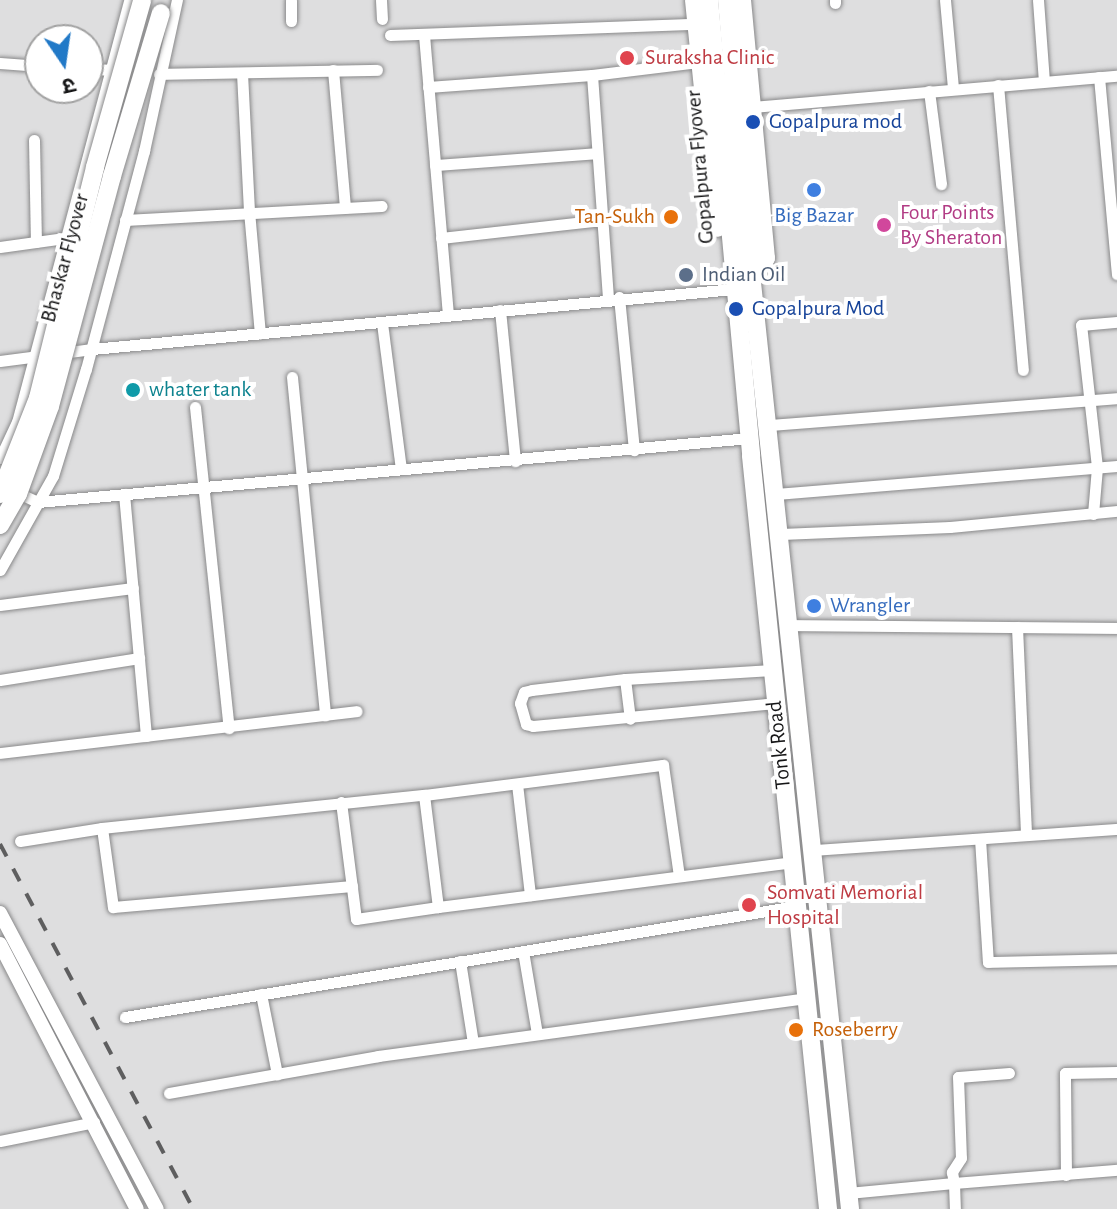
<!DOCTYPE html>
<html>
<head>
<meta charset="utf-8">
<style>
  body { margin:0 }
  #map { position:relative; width:1117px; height:1209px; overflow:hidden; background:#dededf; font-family:"Alegreya Sans","Noto Sans Devanagari",sans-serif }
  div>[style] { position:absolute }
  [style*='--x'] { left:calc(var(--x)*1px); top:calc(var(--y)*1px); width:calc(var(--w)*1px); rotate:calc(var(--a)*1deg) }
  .roads { filter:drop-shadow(0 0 2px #89898a) drop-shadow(0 0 2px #89898a) }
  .minor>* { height:11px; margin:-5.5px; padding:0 5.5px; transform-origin:5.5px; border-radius:5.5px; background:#fff }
  .tertiary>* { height:14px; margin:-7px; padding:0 7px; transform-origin:7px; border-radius:7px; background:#fff }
  .primary>* { height:18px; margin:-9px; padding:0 9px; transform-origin:9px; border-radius:9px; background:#fff }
  .rail>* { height:4px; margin-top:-2px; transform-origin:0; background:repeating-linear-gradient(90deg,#5e5e5f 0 14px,transparent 0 28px) }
  .bridges { filter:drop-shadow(0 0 2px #89898a) drop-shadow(0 0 2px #89898a) }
  .primary-bridge>* { height:18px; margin:-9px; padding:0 9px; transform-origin:9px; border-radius:9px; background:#fff }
  .dots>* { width:22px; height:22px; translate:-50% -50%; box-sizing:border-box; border:4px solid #fff; border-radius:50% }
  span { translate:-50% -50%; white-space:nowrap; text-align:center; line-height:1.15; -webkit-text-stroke:8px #fff; paint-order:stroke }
  .health-label { font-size:22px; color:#be3a42 }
  .left { translate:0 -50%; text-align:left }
  .transit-label { font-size:22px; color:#164399 }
  .street-label { font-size:22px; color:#161617 }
  .hotel-label { font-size:22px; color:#b23c85 }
  .shop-label { font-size:22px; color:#366cbe }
  .food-label { font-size:22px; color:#c56008 }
  .right { translate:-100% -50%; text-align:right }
  .service-label { font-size:22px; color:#4e5e75 }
  .culture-label { font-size:22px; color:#0d838f }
  .north { position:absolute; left:24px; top:24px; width:80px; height:80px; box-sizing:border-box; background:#fff; border:2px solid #a2a2a2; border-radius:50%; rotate:167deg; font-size:22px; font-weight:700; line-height:32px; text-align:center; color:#161617 }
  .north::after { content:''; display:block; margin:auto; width:28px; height:36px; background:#2179c7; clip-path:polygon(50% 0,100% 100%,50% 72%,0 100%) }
</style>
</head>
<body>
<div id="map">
  <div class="roads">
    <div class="minor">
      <div style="--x:381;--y:0;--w:19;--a:87"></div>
      <div style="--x:835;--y:0;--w:3;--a:90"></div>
      <div style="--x:945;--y:0;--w:88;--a:84.8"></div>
      <div style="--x:1038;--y:0;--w:81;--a:85.8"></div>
      <div style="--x:291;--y:21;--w:21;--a:-90"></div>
      <div style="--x:390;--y:35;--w:306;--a:-2.1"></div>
      <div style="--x:424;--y:35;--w:281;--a:85.1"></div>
      <div style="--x:0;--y:63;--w:40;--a:4.3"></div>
      <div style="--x:88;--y:69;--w:23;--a:2"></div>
      <div style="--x:333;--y:70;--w:138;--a:85"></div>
      <div style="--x:242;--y:73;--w:138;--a:87.1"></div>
      <div style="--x:249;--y:211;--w:123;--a:84.9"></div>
      <div style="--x:159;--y:74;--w:218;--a:-1.1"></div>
      <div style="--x:592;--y:75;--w:224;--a:85.9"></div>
      <div style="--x:1099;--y:77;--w:198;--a:84.8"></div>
      <div style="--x:998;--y:85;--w:286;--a:85"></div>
      <div style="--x:428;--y:87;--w:164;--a:-4.2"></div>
      <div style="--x:592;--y:75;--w:107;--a:-7"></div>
      <div style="--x:929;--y:91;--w:94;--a:82.6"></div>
      <div style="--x:752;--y:107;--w:366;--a:-4.9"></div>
      <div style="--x:34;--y:140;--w:102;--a:88.9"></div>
      <div style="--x:435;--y:165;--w:162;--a:-4.2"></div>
      <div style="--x:125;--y:220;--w:257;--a:-3.1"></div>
      <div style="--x:441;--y:238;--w:162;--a:-6.4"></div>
      <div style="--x:0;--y:247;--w:65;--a:-8"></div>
      <div style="--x:619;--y:297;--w:154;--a:84.4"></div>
      <div style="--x:500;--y:310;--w:152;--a:84.3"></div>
      <div style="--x:382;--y:323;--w:147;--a:82.6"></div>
      <div style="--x:0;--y:361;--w:93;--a:-7.4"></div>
      <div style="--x:92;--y:349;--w:645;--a:-5.34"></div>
      <div style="--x:292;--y:377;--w:340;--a:84.4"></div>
      <div style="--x:195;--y:407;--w:323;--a:84"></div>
      <div style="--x:769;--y:425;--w:349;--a:-4.4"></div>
      <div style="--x:0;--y:458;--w:40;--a:-65"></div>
      <div style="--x:17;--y:422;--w:437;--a:-75.1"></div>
      <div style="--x:14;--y:491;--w:26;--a:25"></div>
      <div style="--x:38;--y:502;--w:714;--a:-5.14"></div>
      <div style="--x:124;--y:494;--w:243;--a:84.8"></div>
      <div style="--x:776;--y:494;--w:342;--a:-4.7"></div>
      <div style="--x:1093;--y:514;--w:47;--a:-85.1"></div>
      <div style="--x:1097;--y:467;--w:143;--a:-96.4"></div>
      <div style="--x:1081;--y:325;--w:36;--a:-5"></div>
      <div style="--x:781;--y:534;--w:169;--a:-2.4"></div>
      <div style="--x:950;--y:527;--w:168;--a:-5.5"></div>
      <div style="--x:0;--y:570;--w:108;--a:-60.6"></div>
      <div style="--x:53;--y:476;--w:112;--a:-72.9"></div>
      <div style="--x:86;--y:369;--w:226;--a:-75.1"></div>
      <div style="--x:144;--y:151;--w:155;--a:-77.7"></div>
      <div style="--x:0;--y:605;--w:134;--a:-7.3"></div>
      <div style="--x:786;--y:625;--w:331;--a:0.5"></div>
      <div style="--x:1017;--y:627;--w:208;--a:87.5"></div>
      <div style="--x:772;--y:670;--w:147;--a:176.5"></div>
      <div style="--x:625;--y:679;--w:94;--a:173.3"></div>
      <div style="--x:532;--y:690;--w:8;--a:166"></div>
      <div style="--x:524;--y:692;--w:12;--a:110"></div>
      <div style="--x:520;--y:703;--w:22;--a:74"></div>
      <div style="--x:526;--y:724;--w:7;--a:16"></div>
      <div style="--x:533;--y:726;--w:243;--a:-5.4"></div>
      <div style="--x:625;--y:679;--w:40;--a:82.9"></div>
      <div style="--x:0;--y:680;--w:141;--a:-9"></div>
      <div style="--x:0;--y:753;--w:359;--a:-6.7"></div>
      <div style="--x:517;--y:784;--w:112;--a:83.3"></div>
      <div style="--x:424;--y:795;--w:113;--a:82.9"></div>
      <div style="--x:438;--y:907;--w:357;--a:-7.2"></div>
      <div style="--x:341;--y:802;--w:118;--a:82.7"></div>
      <div style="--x:356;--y:919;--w:83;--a:-8.3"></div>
      <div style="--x:102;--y:828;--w:80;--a:82.1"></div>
      <div style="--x:113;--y:907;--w:240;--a:-5"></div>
      <div style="--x:980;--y:839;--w:123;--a:86.3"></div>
      <div style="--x:988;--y:962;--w:129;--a:-1.3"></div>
      <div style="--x:20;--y:841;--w:83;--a:-9"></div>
      <div style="--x:102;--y:828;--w:324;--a:-5.9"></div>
      <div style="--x:424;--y:795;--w:241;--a:-7.2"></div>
      <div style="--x:663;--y:765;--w:112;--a:81.8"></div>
      <div style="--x:814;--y:850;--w:304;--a:-4"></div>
      <div style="--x:523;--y:951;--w:84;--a:80.4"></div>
      <div style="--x:460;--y:961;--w:83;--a:81"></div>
      <div style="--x:261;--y:994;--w:82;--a:78.7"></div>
      <div style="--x:125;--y:1017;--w:680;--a:-9.39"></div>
      <div style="--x:1009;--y:1073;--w:51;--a:175.5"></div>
      <div style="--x:958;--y:1077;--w:81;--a:87.9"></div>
      <div style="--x:961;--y:1158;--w:17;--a:123"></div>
      <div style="--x:952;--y:1172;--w:11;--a:80"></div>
      <div style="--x:954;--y:1183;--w:164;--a:-4.6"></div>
      <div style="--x:169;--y:1093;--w:212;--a:-10"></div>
      <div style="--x:378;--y:1056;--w:432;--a:-7.7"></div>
      <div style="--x:0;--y:1141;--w:96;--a:-11.4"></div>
      <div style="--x:1066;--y:1175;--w:102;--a:-90.6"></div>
      <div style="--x:1065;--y:1073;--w:52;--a:-1.1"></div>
      <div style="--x:848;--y:1193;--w:106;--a:-5.4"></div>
      <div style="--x:954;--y:1183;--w:26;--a:88"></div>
    </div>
    <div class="tertiary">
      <div style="--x:0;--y:913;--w:335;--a:62.1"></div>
      <div style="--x:0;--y:944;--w:298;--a:62.7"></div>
    </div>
    <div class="primary">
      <div style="--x:694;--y:0;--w:229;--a:84.2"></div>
      <div style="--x:709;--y:0;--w:458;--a:84.7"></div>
      <div style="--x:751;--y:456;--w:757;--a:84.16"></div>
      <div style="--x:727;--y:0;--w:227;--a:85.2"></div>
      <div style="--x:746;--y:226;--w:988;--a:83.96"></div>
      <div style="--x:742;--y:0;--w:259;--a:84.7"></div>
      <div style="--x:766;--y:258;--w:23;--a:124"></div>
    </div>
  </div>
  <div class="rail">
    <div style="--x:0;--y:844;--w:413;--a:62.1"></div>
  </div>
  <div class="bridges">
    <div class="primary-bridge">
      <div style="--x:0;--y:494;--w:103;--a:-68.4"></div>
      <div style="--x:38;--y:398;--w:238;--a:-76.1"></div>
      <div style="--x:95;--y:167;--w:173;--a:-74.2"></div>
      <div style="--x:0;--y:525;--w:36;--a:-60"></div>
      <div style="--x:18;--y:494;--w:94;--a:-70"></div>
      <div style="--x:50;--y:406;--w:238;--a:-74.9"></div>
      <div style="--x:112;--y:176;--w:170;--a:-73.3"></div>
    </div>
  </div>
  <div class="dots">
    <div style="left:627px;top:58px;background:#e0444e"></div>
    <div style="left:753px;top:122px;background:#1a4fb4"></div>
    <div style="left:814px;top:190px;background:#3f7fe0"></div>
    <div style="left:671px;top:217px;background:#e8710a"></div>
    <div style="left:884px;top:225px;background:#d1479c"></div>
    <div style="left:686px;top:275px;background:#5c6f8a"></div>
    <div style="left:736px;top:309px;background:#1a4fb4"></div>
    <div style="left:133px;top:390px;background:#0f9aa8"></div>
    <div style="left:814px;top:606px;background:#3f7fe0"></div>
    <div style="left:749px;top:905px;background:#e0444e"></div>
    <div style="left:796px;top:1030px;background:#e8710a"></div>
  </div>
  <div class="health-label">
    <span class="left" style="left:645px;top:58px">Suraksha Clinic</span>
    <span class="left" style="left:767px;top:905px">Somvati Memorial<br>Hospital</span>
  </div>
  <div class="transit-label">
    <span class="left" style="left:769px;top:122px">Gopalpura mod</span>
    <span class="left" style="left:752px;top:309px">Gopalpura Mod</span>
  </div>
  <div class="street-label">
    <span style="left:700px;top:167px;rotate:-95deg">Gopalpura Flyover</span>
    <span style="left:65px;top:258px;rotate:-75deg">Bhaskar Flyover</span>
    <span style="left:779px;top:745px;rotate:-96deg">Tonk Road</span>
  </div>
  <div class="hotel-label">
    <span class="left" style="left:900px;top:225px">Four Points<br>By Sheraton</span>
  </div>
  <div class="shop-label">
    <span style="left:814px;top:216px">Big Bazar</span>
    <span class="left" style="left:830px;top:606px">Wrangler</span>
  </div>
  <div class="food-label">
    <span class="right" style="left:655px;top:217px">Tan-Sukh</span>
    <span class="left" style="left:812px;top:1030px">Roseberry</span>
  </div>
  <div class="service-label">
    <span class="left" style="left:702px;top:275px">Indian Oil</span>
  </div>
  <div class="culture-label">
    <span class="left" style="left:149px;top:390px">whater tank</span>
  </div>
  <div class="north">उ</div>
</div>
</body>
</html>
